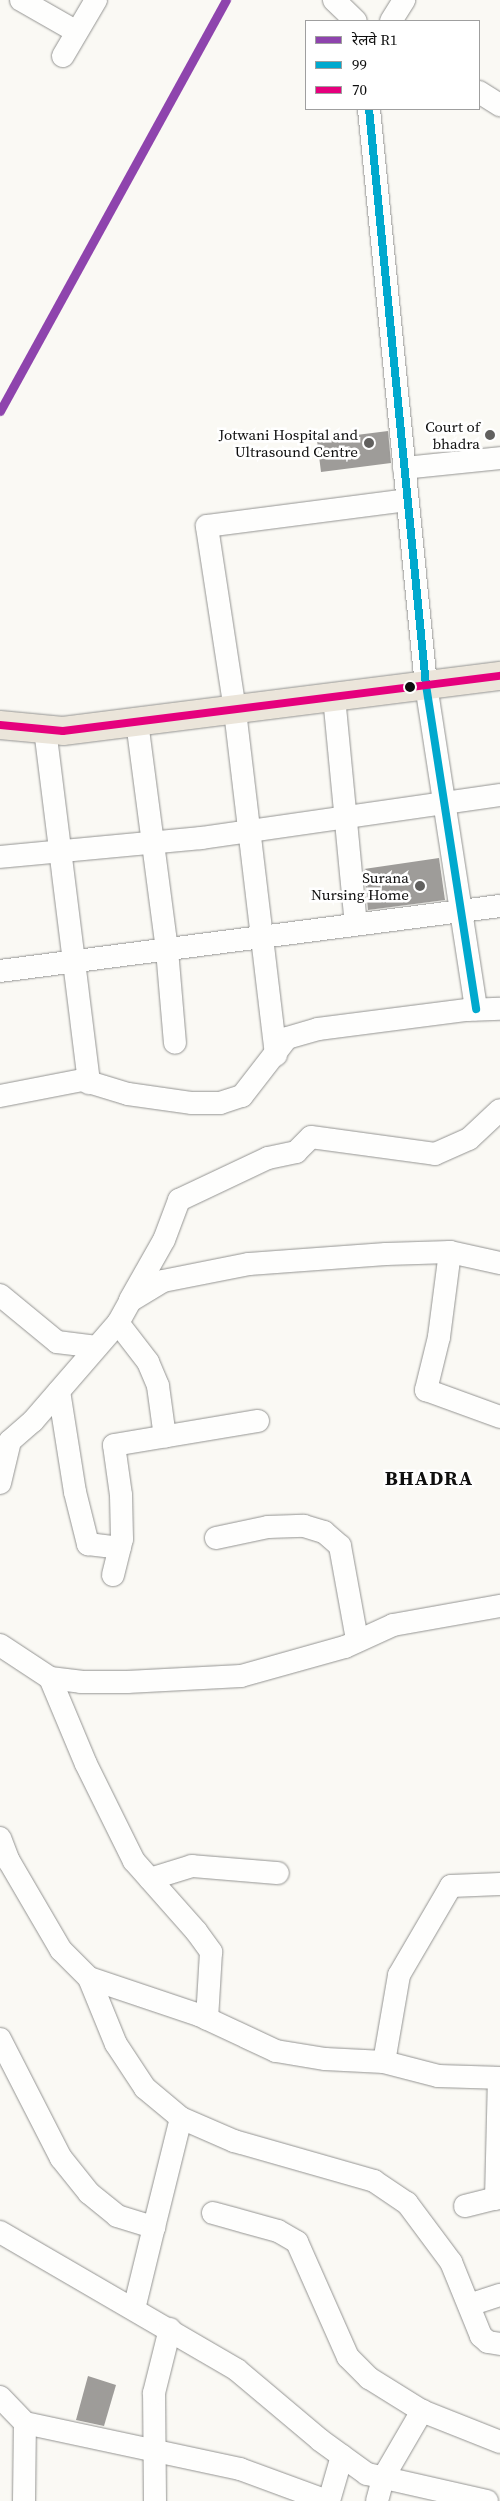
<!DOCTYPE html>
<html>
<head>
<meta charset="utf-8">
<style>
  body { margin:0 }
  #map { position:relative; width:500px; height:2501px; overflow:hidden; background:#faf9f4; font-family:"Source Serif 4","Noto Sans Devanagari",serif }
  div>[style] { position:absolute }
  [style*='--x'] { left:calc(var(--x)*1px); top:calc(var(--y)*1px); width:calc(var(--w)*1px); rotate:calc(var(--a)*1deg) }
  .building>* { inset:0; background:#9e9c99 }
  .roads { filter:drop-shadow(0 0 1px #949492) drop-shadow(0 0 1px #949492) }
  .minor>* { height:22px; margin:-11px; padding:0 11px; transform-origin:11px; border-radius:11px; background:#fefefd }
  .major>* { height:28px; margin:-14px; padding:0 14px; transform-origin:14px; border-radius:14px; background:#ebe5da }
  .bus-1>* { height:8px; margin:-4px; padding:0 4px; transform-origin:4px; border-radius:4px; background:#00a9ce }
  .bus-2>* { height:8px; margin:-4px; padding:0 4px; transform-origin:4px; border-radius:4px; background:#e5007d }
  .rail-1>* { height:9px; margin:-4.5px; padding:0 4.5px; transform-origin:4.5px; border-radius:4.5px; background:#8e44ad }
  .dots>* { width:14px; height:14px; translate:-50% -50%; box-sizing:border-box; border:2px solid #fff; border-radius:50% }
  span { translate:-50% -50%; white-space:nowrap; text-align:center; line-height:1.15; -webkit-text-stroke:5px #fff; paint-order:stroke }
  .poi-label { font-size:15px; color:#0e0e0e }
  .right { translate:-100% -50%; text-align:right }
  .district-label { font-size:20px; color:#0e0e0e; font-weight:700; letter-spacing:1px }
  .legend { position:absolute; left:305px; top:20px; width:175px; height:90px; box-sizing:border-box; background:#fff; border:1px solid #9f9f9f; margin:0; padding:6px 9px; list-style:none; font-size:15px; color:#0e0e0e }
  .legend li { display:flex; align-items:center; gap:10px; height:25px }
  .legend b { width:25px; border:1px solid #9f9f9f }
</style>
</head>
<body>
<div id="map">
  <div class="building">
    <div style="clip-path:polygon(388px 431px,391px 463px,321px 472px,317px 440px)"></div>
    <div style="clip-path:polygon(439px 858px,445px 900px,368px 910px,364px 869px)"></div>
    <div style="clip-path:polygon(88px 2376px,116px 2385px,104px 2426px,76px 2420px)"></div>
  </div>
  <div class="roads">
    <div class="minor">
      <div style="--x:21;--y:0;--w:64;--a:29.7"></div>
      <div style="--x:334;--y:0;--w:30;--a:44"></div>
      <div style="--x:391;--y:21;--w:25;--a:-58"></div>
      <div style="--x:63;--y:56;--w:65;--a:-59.5"></div>
      <div style="--x:479;--y:92;--w:25;--a:32"></div>
      <div style="--x:369;--y:109;--w:579;--a:84.35"></div>
      <div style="--x:426;--y:685;--w:328;--a:81.2"></div>
      <div style="--x:404;--y:468;--w:97;--a:-5.9"></div>
      <div style="--x:334;--y:697;--w:228;--a:84.5"></div>
      <div style="--x:137;--y:722;--w:230;--a:82.5"></div>
      <div style="--x:167;--y:950;--w:93;--a:85.1"></div>
      <div style="--x:45;--y:729;--w:357;--a:82.9"></div>
      <div style="--x:0;--y:857;--w:202;--a:-5.4"></div>
      <div style="--x:201;--y:838;--w:302;--a:-8.2"></div>
      <div style="--x:0;--y:971;--w:504;--a:-7.41"></div>
      <div style="--x:276;--y:1055;--w:347;--a:-96.8"></div>
      <div style="--x:235;--y:710;--w:186;--a:-98.7"></div>
      <div style="--x:207;--y:526;--w:202;--a:-7.4"></div>
      <div style="--x:0;--y:1096;--w:84;--a:-11"></div>
      <div style="--x:82;--y:1080;--w:48;--a:16.9"></div>
      <div style="--x:128;--y:1094;--w:65;--a:8"></div>
      <div style="--x:192;--y:1103;--w:28;--a:0"></div>
      <div style="--x:220;--y:1103;--w:23;--a:-18"></div>
      <div style="--x:242;--y:1096;--w:73;--a:-52.2"></div>
      <div style="--x:287;--y:1038;--w:32;--a:-16"></div>
      <div style="--x:318;--y:1029;--w:150;--a:-7.3"></div>
      <div style="--x:467;--y:1010;--w:33;--a:-2"></div>
      <div style="--x:450;--y:1252;--w:86;--a:97.4"></div>
      <div style="--x:439;--y:1337;--w:55;--a:103.8"></div>
      <div style="--x:426;--y:1390;--w:79;--a:20"></div>
      <div style="--x:0;--y:1295;--w:74;--a:39.5"></div>
      <div style="--x:57;--y:1342;--w:40;--a:7.1"></div>
      <div style="--x:130;--y:1300;--w:69;--a:-60.5"></div>
      <div style="--x:164;--y:1240;--w:43;--a:-69.4"></div>
      <div style="--x:179;--y:1200;--w:98;--a:-25.3"></div>
      <div style="--x:268;--y:1158;--w:29;--a:-12"></div>
      <div style="--x:296;--y:1152;--w:21;--a:-45"></div>
      <div style="--x:311;--y:1137;--w:125;--a:7.8"></div>
      <div style="--x:435;--y:1154;--w:37;--a:-24"></div>
      <div style="--x:469;--y:1139;--w:42;--a:-43.1"></div>
      <div style="--x:118;--y:1323;--w:49;--a:52.4"></div>
      <div style="--x:148;--y:1362;--w:26;--a:67"></div>
      <div style="--x:158;--y:1386;--w:51;--a:82.2"></div>
      <div style="--x:59;--y:1391;--w:102;--a:81"></div>
      <div style="--x:75;--y:1492;--w:54;--a:76"></div>
      <div style="--x:88;--y:1544;--w:32;--a:7"></div>
      <div style="--x:0;--y:1483;--w:43;--a:-76.6"></div>
      <div style="--x:10;--y:1441;--w:30;--a:-41"></div>
      <div style="--x:33;--y:1421;--w:130;--a:-49.1"></div>
      <div style="--x:118;--y:1323;--w:25;--a:-61"></div>
      <div style="--x:130;--y:1301;--w:39;--a:-31"></div>
      <div style="--x:163;--y:1281;--w:88;--a:-11.2"></div>
      <div style="--x:249;--y:1264;--w:137;--a:-4.2"></div>
      <div style="--x:386;--y:1254;--w:64;--a:-1.8"></div>
      <div style="--x:450;--y:1252;--w:51;--a:12.4"></div>
      <div style="--x:216;--y:1538;--w:53;--a:-11.9"></div>
      <div style="--x:268;--y:1527;--w:36;--a:-2"></div>
      <div style="--x:304;--y:1526;--w:21;--a:17"></div>
      <div style="--x:324;--y:1532;--w:21;--a:41"></div>
      <div style="--x:340;--y:1546;--w:96;--a:79.7"></div>
      <div style="--x:113;--y:1575;--w:37;--a:-76"></div>
      <div style="--x:122;--y:1539;--w:44;--a:-91.3"></div>
      <div style="--x:121;--y:1495;--w:50;--a:-98"></div>
      <div style="--x:114;--y:1445;--w:146;--a:-9.5"></div>
      <div style="--x:0;--y:1645;--w:60;--a:33.4"></div>
      <div style="--x:50;--y:1678;--w:93;--a:67.3"></div>
      <div style="--x:86;--y:1764;--w:108;--a:63.7"></div>
      <div style="--x:134;--y:1861;--w:94;--a:48.5"></div>
      <div style="--x:196;--y:1931;--w:26;--a:54"></div>
      <div style="--x:211;--y:1952;--w:67;--a:93.4"></div>
      <div style="--x:50;--y:1678;--w:31;--a:7"></div>
      <div style="--x:81;--y:1682;--w:46;--a:0"></div>
      <div style="--x:127;--y:1682;--w:114;--a:-3"></div>
      <div style="--x:241;--y:1676;--w:108;--a:-15.6"></div>
      <div style="--x:345;--y:1647;--w:53;--a:-24.6"></div>
      <div style="--x:393;--y:1625;--w:109;--a:-10.1"></div>
      <div style="--x:0;--y:1838;--w:25;--a:69"></div>
      <div style="--x:9;--y:1861;--w:103;--a:59.7"></div>
      <div style="--x:61;--y:1950;--w:40;--a:45"></div>
      <div style="--x:89;--y:1978;--w:116;--a:18.6"></div>
      <div style="--x:199;--y:2015;--w:85;--a:25.1"></div>
      <div style="--x:276;--y:2051;--w:50;--a:9.3"></div>
      <div style="--x:325;--y:2059;--w:59;--a:2.9"></div>
      <div style="--x:384;--y:2062;--w:56;--a:14.5"></div>
      <div style="--x:438;--y:2076;--w:62;--a:1.8"></div>
      <div style="--x:150;--y:1879;--w:44;--a:-17.2"></div>
      <div style="--x:192;--y:1866;--w:86;--a:4.7"></div>
      <div style="--x:89;--y:1978;--w:71;--a:67.8"></div>
      <div style="--x:116;--y:2044;--w:53;--a:56.6"></div>
      <div style="--x:145;--y:2088;--w:47;--a:39.8"></div>
      <div style="--x:181;--y:2118;--w:58;--a:23.5"></div>
      <div style="--x:234;--y:2141;--w:146;--a:15.9"></div>
      <div style="--x:374;--y:2181;--w:40;--a:34"></div>
      <div style="--x:407;--y:2203;--w:74;--a:53.3"></div>
      <div style="--x:451;--y:2262;--w:80;--a:67.9"></div>
      <div style="--x:481;--y:2336;--w:9;--a:41"></div>
      <div style="--x:488;--y:2342;--w:12;--a:9"></div>
      <div style="--x:0;--y:2039;--w:134;--a:62.9"></div>
      <div style="--x:61;--y:2158;--w:45;--a:51.3"></div>
      <div style="--x:89;--y:2193;--w:36;--a:39"></div>
      <div style="--x:117;--y:2216;--w:39;--a:17"></div>
      <div style="--x:154;--y:2227;--w:84;--a:103.7"></div>
      <div style="--x:384;--y:2062;--w:88;--a:-80.2"></div>
      <div style="--x:399;--y:1975;--w:103;--a:-59.7"></div>
      <div style="--x:451;--y:1886;--w:49;--a:-2.3"></div>
      <div style="--x:496;--y:2199;--w:121;--a:-88.6"></div>
      <div style="--x:465;--y:2206;--w:36;--a:-14"></div>
      <div style="--x:213;--y:2213;--w:67;--a:15.5"></div>
      <div style="--x:278;--y:2231;--w:22;--a:30"></div>
      <div style="--x:297;--y:2242;--w:126;--a:66.1"></div>
      <div style="--x:348;--y:2357;--w:30;--a:45"></div>
      <div style="--x:369;--y:2378;--w:62;--a:31.9"></div>
      <div style="--x:422;--y:2411;--w:84;--a:21.7"></div>
      <div style="--x:154;--y:2227;--w:112;--a:-76.1"></div>
      <div style="--x:0;--y:2232;--w:274;--a:30.2"></div>
      <div style="--x:237;--y:2370;--w:109;--a:40.1"></div>
      <div style="--x:320;--y:2440;--w:58;--a:35.9"></div>
      <div style="--x:367;--y:2474;--w:123;--a:12.7"></div>
      <div style="--x:469;--y:2305;--w:33;--a:-18"></div>
      <div style="--x:0;--y:2397;--w:36;--a:46"></div>
      <div style="--x:25;--y:2423;--w:220;--a:12.1"></div>
      <div style="--x:240;--y:2469;--w:93;--a:20.2"></div>
      <div style="--x:24;--y:2501;--w:78;--a:-89.3"></div>
      <div style="--x:155;--y:2501;--w:108;--a:-90.5"></div>
      <div style="--x:154;--y:2393;--w:66;--a:-76"></div>
      <div style="--x:329;--y:2501;--w:47;--a:-73.9"></div>
      <div style="--x:377;--y:2501;--w:24;--a:-75"></div>
      <div style="--x:383;--y:2478;--w:78;--a:-59.8"></div>
    </div>
    <div class="major">
      <div style="--x:0;--y:725;--w:63;--a:5.4"></div>
      <div style="--x:63;--y:731;--w:440;--a:-7.2"></div>
    </div>
  </div>
  <div class="bus-1">
    <div style="--x:369;--y:109;--w:579;--a:84.35"></div>
    <div style="--x:426;--y:685;--w:328;--a:81.2"></div>
  </div>
  <div class="bus-2">
    <div style="--x:0;--y:725;--w:63;--a:5.4"></div>
    <div style="--x:63;--y:731;--w:440;--a:-7.2"></div>
  </div>
  <div class="rail-1">
    <div style="--x:0;--y:411;--w:469;--a:-61.2"></div>
  </div>
  <div class="dots">
    <div style="left:490px;top:435px;background:#61605e"></div>
    <div style="left:369px;top:443px;background:#61605e"></div>
    <div style="left:410px;top:687px;background:#0e0e0e"></div>
    <div style="left:420px;top:886px;background:#61605e"></div>
  </div>
  <div class="poi-label">
    <span class="right" style="left:480px;top:435px">Court of<br>bhadra</span>
    <span class="right" style="left:358px;top:443px">Jotwani Hospital and<br>Ultrasound Centre</span>
    <span class="right" style="left:409px;top:886px">Surana<br>Nursing Home</span>
  </div>
  <div class="district-label">
    <span style="left:429px;top:1478px">BHADRA</span>
  </div>
  <ul class="legend">
  <li><b style="height:6px;background:#8e44ad"></b>रेलवे R1</li>
  <li><b style="height:6px;background:#00a9ce"></b>99</li>
  <li><b style="height:6px;background:#e5007d"></b>70</li>
  </ul>
</div>
</body>
</html>
